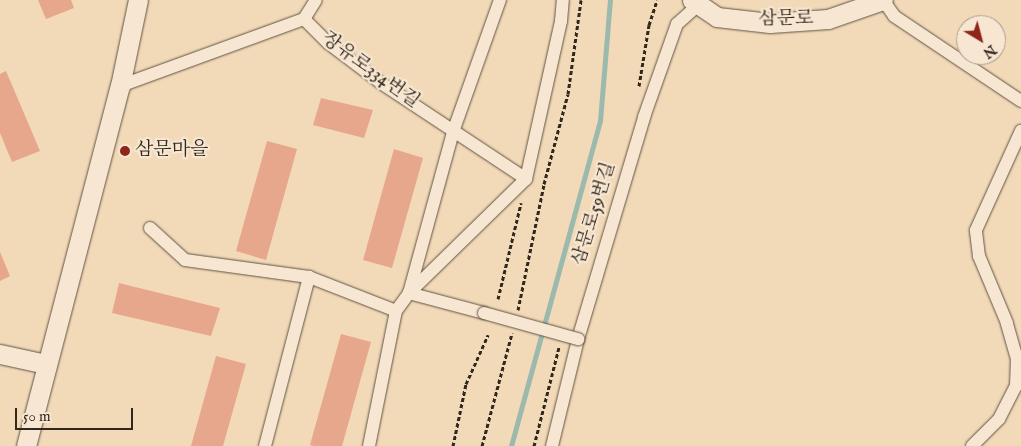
<!DOCTYPE html>
<html>
<head>
<meta charset="utf-8">
<style>
  body { margin:0 }
  #map { position:relative; width:1021px; height:446px; overflow:hidden; background:#f2d9b8; font-family:"IM FELL English","Noto Serif KR",serif }
  div>[style] { position:absolute }
  [style*='--x'] { left:calc(var(--x)*1px); top:calc(var(--y)*1px); width:calc(var(--w)*1px); rotate:calc(var(--a)*1deg) }
  .stream>* { height:5px; margin:-2.5px; padding:0 2.5px; transform-origin:2.5px; border-radius:2.5px; background:#9bbaad }
  .building>* { inset:0; background:#e7a78c }
  .path>* { height:3px; margin-top:-1.5px; transform-origin:0; background:repeating-linear-gradient(90deg,#30271e 0 4px,transparent 0 6.5px) }
  .roads { filter:drop-shadow(0 0 1px #605444) drop-shadow(0 0 1px #605444) }
  .street>* { height:12px; margin:-6px; padding:0 6px; transform-origin:6px; border-radius:6px; background:#f7e6d1 }
  .secondary>* { height:19px; margin:-9.5px; padding:0 9.5px; transform-origin:9.5px; border-radius:9.5px; background:#f7e6d1 }
  .bridges { filter:drop-shadow(0 0 1px #605444) drop-shadow(0 0 1px #605444) }
  .street-bridge>* { height:12px; margin:-6px; padding:0 6px; transform-origin:6px; border-radius:6px; background:#f7e6d1 }
  .dots>* { width:14px; height:14px; translate:-50% -50%; box-sizing:border-box; border:2px solid #f7e6d1; border-radius:50% }
  span { translate:-50% -50%; white-space:nowrap; text-align:center; line-height:1.15; -webkit-text-stroke:4.5px #f7e6d1; paint-order:stroke }
  .street-label { font-size:19px; color:#30271e }
  .poi-label { font-size:19px; color:#30271e }
  .left { translate:0 -50%; text-align:left }
  .north { position:absolute; left:956px; top:15px; width:50px; height:50px; box-sizing:border-box; background:#f7e6d1; border:1px solid #a79a89; border-radius:50%; rotate:143deg; font-size:14px; font-weight:700; line-height:20px; text-align:center; color:#30271e }
  .north::after { content:''; display:block; margin:auto; width:18px; height:22px; background:#8f2418; clip-path:polygon(50% 0,100% 100%,50% 72%,0 100%) }
  .scale { position:absolute; left:15px; top:408px; width:118px; height:22px; box-sizing:border-box; border:2px solid #30271e; border-top:0; padding-left:6px; font-size:15px; line-height:18px; white-space:nowrap; color:#30271e; -webkit-text-stroke:4px #f7e6d1; paint-order:stroke }
</style>
</head>
<body>
<div id="map">
  <div class="stream">
    <div style="--x:511;--y:446;--w:337;--a:-74.7"></div>
    <div style="--x:600;--y:121;--w:121;--a:-85.3"></div>
  </div>
  <div class="building">
    <div style="clip-path:polygon(38px 0,71px 0,74px 8px,46px 19px)"></div>
    <div style="clip-path:polygon(6px 71px,40px 151px,12px 162px,0 133px,0 74px)"></div>
    <div style="clip-path:polygon(321px 98px,373px 110px,364px 138px,313px 125px)"></div>
    <div style="clip-path:polygon(267px 141px,297px 149px,266px 260px,236px 251px)"></div>
    <div style="clip-path:polygon(394px 149px,423px 158px,392px 268px,363px 260px)"></div>
    <div style="clip-path:polygon(0 252px,10px 276px,0 281px)"></div>
    <div style="clip-path:polygon(119px 283px,220px 308px,211px 336px,112px 313px)"></div>
    <div style="clip-path:polygon(341px 334px,371px 342px,342px 446px,314px 446px,310px 445px)"></div>
    <div style="clip-path:polygon(216px 356px,246px 364px,223px 446px,191px 446px)"></div>
  </div>
  <div class="path">
    <div style="--x:639;--y:86;--w:62;--a:-80.7"></div>
    <div style="--x:649;--y:25;--w:26;--a:-72"></div>
    <div style="--x:498;--y:299;--w:99;--a:-76.5"></div>
    <div style="--x:518;--y:310;--w:129;--a:-78.3"></div>
    <div style="--x:544;--y:184;--w:93;--a:-75.1"></div>
    <div style="--x:568;--y:94;--w:95;--a:-82.1"></div>
    <div style="--x:453;--y:446;--w:63;--a:-78.2"></div>
    <div style="--x:466;--y:384;--w:54;--a:-65.8"></div>
    <div style="--x:482;--y:446;--w:117;--a:-75.1"></div>
    <div style="--x:534;--y:446;--w:102;--a:-75.8"></div>
  </div>
  <div class="roads">
    <div class="street">
      <div style="--x:883;--y:0;--w:19;--a:55"></div>
      <div style="--x:894;--y:16;--w:153;--a:33.8"></div>
      <div style="--x:304;--y:19;--w:34;--a:45"></div>
      <div style="--x:328;--y:43;--w:66;--a:37"></div>
      <div style="--x:381;--y:83;--w:174;--a:33.5"></div>
      <div style="--x:304;--y:19;--w:22;--a:-58"></div>
      <div style="--x:120;--y:86;--w:196;--a:-20"></div>
      <div style="--x:150;--y:228;--w:47;--a:42.4"></div>
      <div style="--x:185;--y:260;--w:125;--a:7.8"></div>
      <div style="--x:309;--y:277;--w:93;--a:21.3"></div>
      <div style="--x:484;--y:313;--w:78;--a:-165.1"></div>
      <div style="--x:409;--y:293;--w:163;--a:-44.3"></div>
      <div style="--x:526;--y:179;--w:162;--a:-77.5"></div>
      <div style="--x:561;--y:21;--w:21;--a:-85"></div>
      <div style="--x:265;--y:446;--w:175;--a:-75.4"></div>
      <div style="--x:369;--y:446;--w:138;--a:-78.7"></div>
      <div style="--x:396;--y:311;--w:22;--a:-54"></div>
      <div style="--x:409;--y:293;--w:170;--a:-74.7"></div>
      <div style="--x:454;--y:129;--w:137;--a:-70.4"></div>
      <div style="--x:552;--y:446;--w:110;--a:-76.3"></div>
      <div style="--x:578;--y:339;--w:232;--a:-73.4"></div>
      <div style="--x:644;--y:117;--w:99;--a:-70.5"></div>
      <div style="--x:677;--y:24;--w:30;--a:-42"></div>
      <div style="--x:699;--y:4;--w:4;--a:-76"></div>
      <div style="--x:972;--y:446;--w:38;--a:-45"></div>
      <div style="--x:999;--y:419;--w:37;--a:-63"></div>
      <div style="--x:1016;--y:386;--w:27;--a:-88"></div>
      <div style="--x:1017;--y:359;--w:37;--a:-106"></div>
      <div style="--x:1007;--y:323;--w:73;--a:-112.7"></div>
      <div style="--x:979;--y:256;--w:26;--a:-97"></div>
      <div style="--x:976;--y:230;--w:109;--a:-65.6"></div>
    </div>
    <div class="secondary">
      <div style="--x:692;--y:0;--w:30;--a:34"></div>
      <div style="--x:717;--y:17;--w:53;--a:6.5"></div>
      <div style="--x:770;--y:23;--w:58;--a:-3.9"></div>
      <div style="--x:828;--y:19;--w:58;--a:-19.1"></div>
      <div style="--x:0;--y:354;--w:47;--a:12.3"></div>
      <div style="--x:26;--y:446;--w:372;--a:-75.4"></div>
      <div style="--x:120;--y:86;--w:88;--a:-78.2"></div>
    </div>
  </div>
  <div class="bridges">
    <div class="street-bridge">
      <div style="--x:484;--y:313;--w:98;--a:15.5"></div>
    </div>
  </div>
  <div class="dots">
    <div style="left:125px;top:151px;background:#8f2418"></div>
  </div>
  <div class="street-label">
    <span style="left:786px;top:20px;rotate:-1deg">삼문로</span>
    <span style="left:370px;top:71px;rotate:36deg">장유로334번길</span>
    <span style="left:595px;top:214px;rotate:-73deg">삼문로59번길</span>
  </div>
  <div class="poi-label">
    <span class="left" style="left:135px;top:151px">삼문마을</span>
  </div>
  <div class="north">N</div>
  <div class="scale">50 m</div>
</div>
</body>
</html>
